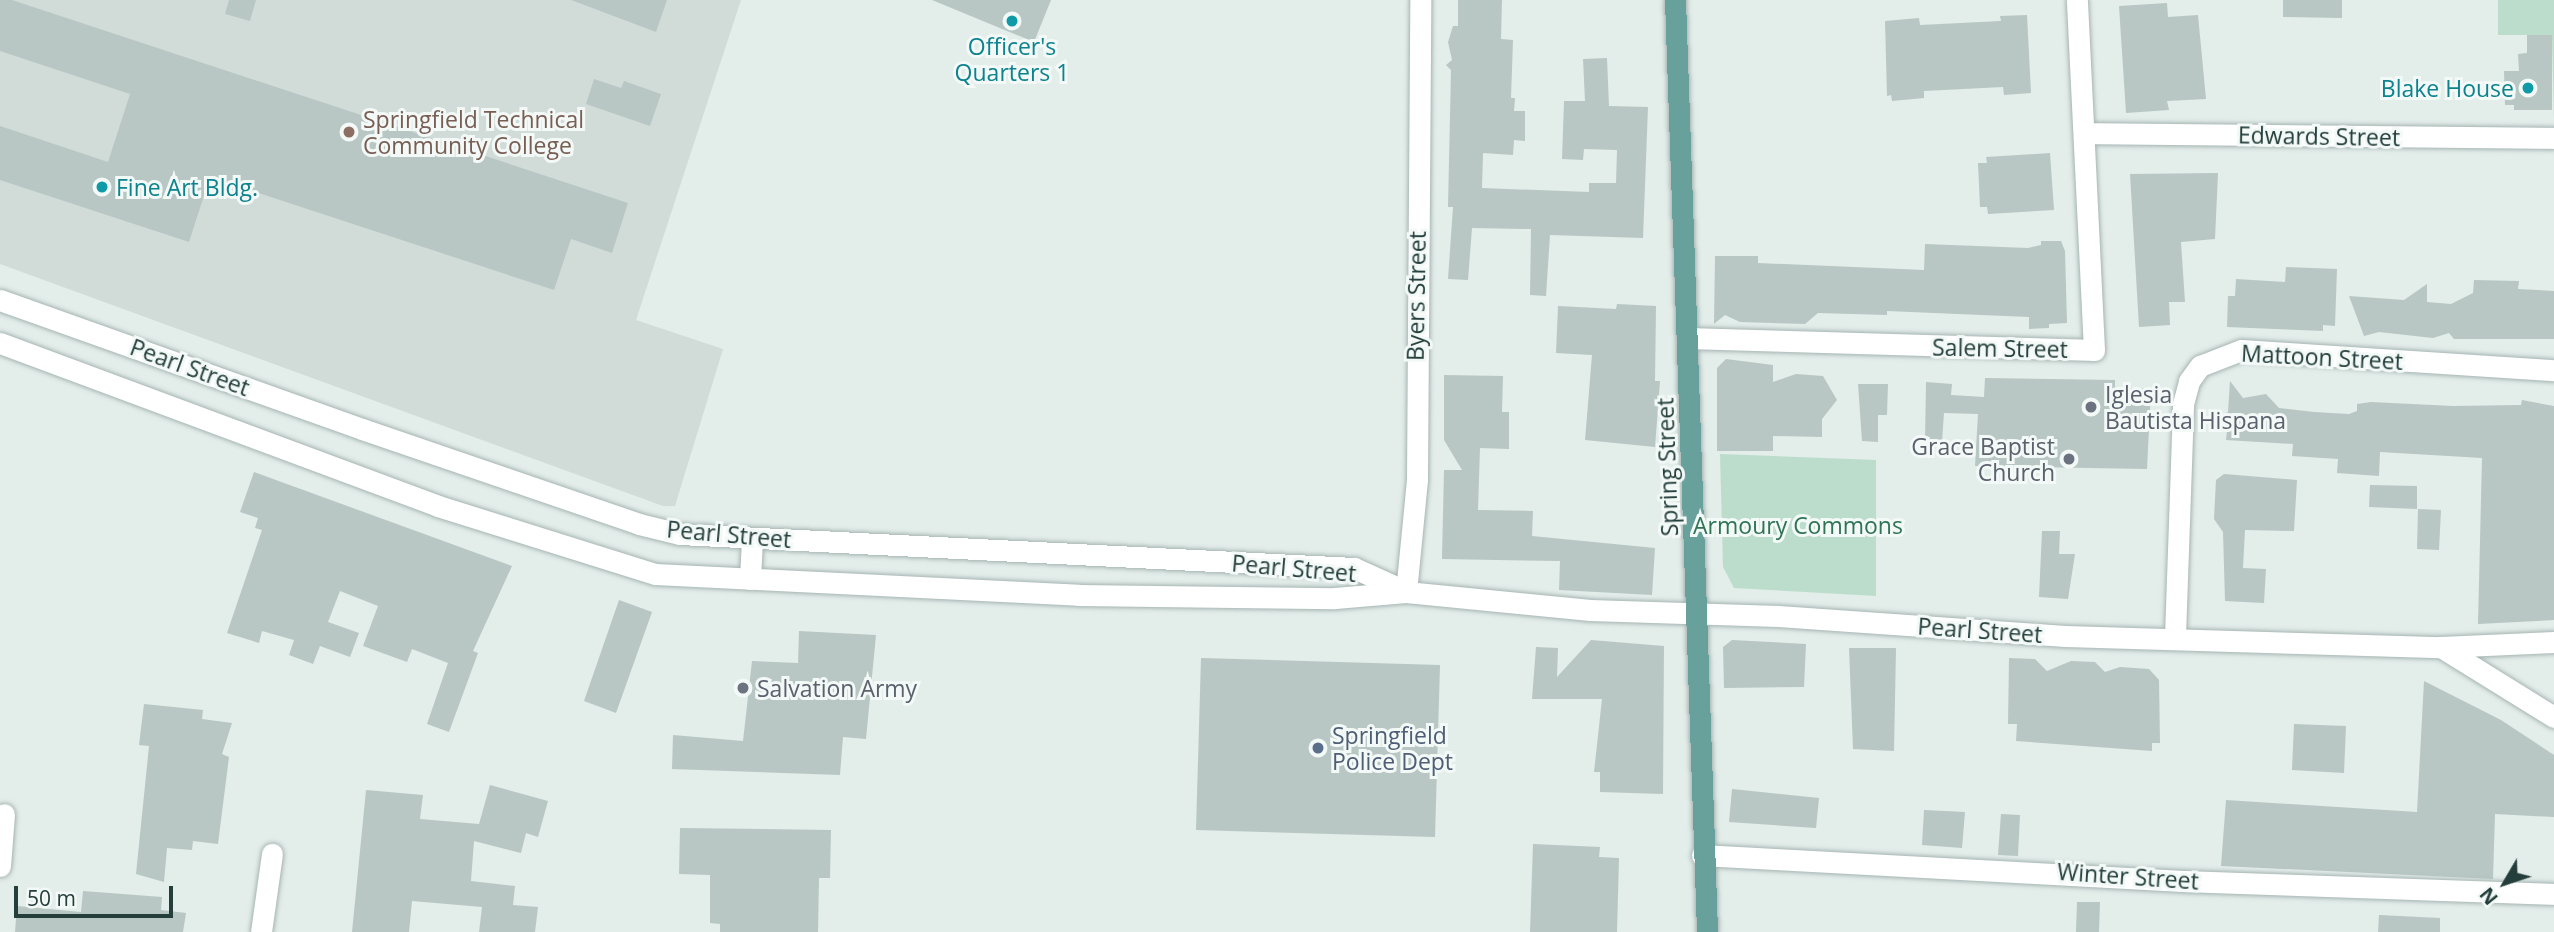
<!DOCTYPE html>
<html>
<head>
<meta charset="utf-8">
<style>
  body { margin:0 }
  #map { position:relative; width:2554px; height:932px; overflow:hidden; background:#e3edea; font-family:"Open Sans",sans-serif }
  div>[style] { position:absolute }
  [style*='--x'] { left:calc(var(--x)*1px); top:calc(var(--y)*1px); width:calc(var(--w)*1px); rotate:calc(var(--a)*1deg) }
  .built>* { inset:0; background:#d1dcd9 }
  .green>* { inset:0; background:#bcddcb }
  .building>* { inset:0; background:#b8c7c3 }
  .roads { filter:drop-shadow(0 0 2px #a6b5b2) drop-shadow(0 0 2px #a6b5b2) }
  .minor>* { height:21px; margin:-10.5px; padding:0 10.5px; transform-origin:10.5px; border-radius:10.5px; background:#fff }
  .major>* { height:21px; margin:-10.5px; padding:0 10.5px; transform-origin:10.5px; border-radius:10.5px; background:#68a19c }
  .dots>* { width:19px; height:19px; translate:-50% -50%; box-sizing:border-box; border:4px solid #f3f9f7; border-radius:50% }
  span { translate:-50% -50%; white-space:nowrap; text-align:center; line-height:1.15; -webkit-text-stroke:6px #f3f9f7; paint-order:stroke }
  .culture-label { font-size:23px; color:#0d838f }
  .right { translate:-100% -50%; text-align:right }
  .left { translate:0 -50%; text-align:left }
  .education-label { font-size:23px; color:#785e54 }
  .street-label { font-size:23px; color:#233e3b }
  .worship-label { font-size:23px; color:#5b616d }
  .park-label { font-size:23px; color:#2e7455 }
  .service-label { font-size:23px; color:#4e5e75 }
  .north { position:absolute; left:2470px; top:848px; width:70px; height:70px; -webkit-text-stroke:5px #f3f9f7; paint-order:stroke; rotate:231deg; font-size:19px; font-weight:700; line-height:28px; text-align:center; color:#233e3b }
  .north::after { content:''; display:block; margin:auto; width:24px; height:32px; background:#233e3b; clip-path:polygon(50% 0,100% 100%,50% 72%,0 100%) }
  .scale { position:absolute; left:14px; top:886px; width:159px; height:32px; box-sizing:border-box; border:4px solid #233e3b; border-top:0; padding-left:9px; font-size:21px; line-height:24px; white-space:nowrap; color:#233e3b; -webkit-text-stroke:5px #f3f9f7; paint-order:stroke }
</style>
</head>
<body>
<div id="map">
  <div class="built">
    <div style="clip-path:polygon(0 0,741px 0,636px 320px,723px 349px,675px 506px,663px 506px,0 264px)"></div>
  </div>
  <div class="green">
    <div style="clip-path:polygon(2498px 0,2554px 0,2554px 122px,2552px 35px,2498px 35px)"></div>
    <div style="clip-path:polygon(1720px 454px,1876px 460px,1876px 596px,1734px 588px,1723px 567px)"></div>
  </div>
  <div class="building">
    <div style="clip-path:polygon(0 0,12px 0,628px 203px,612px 253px,571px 239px,554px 290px,210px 177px,189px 242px,0 180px,0 126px,108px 162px,130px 94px,0 51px)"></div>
    <div style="clip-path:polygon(229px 0,256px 0,250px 21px,225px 14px)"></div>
    <div style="clip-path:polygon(571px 0,667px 0,656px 32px)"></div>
    <div style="clip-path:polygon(932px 0,1051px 0,1034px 42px)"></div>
    <div style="clip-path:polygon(1458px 0,1502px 0,1501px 39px,1513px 40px,1511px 98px,1515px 98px,1514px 111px,1525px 111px,1525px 141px,1514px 140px,1513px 155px,1483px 153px,1482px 188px,1589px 192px,1589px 183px,1616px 183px,1617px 150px,1584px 149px,1583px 160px,1562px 159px,1564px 101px,1585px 101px,1583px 59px,1607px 58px,1609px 106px,1648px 107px,1643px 238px,1550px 235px,1546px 296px,1530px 295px,1531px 229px,1472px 228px,1468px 280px,1448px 279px,1453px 207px,1448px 207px,1451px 70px,1446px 65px,1452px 60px,1448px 42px,1453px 26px,1458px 26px)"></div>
    <div style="clip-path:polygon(2283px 0,2342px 0,2342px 18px,2283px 17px)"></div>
    <div style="clip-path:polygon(2167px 3px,2168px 17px,2198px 15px,2206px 99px,2167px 101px,2169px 110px,2126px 113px,2119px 6px)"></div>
    <div style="clip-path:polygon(2027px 15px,2031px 93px,2004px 95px,2003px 87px,1924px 91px,1924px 98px,1892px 101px,1891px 95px,1887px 96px,1885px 21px,1919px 18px,1920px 25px,2001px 21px,2000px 16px)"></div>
    <div style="clip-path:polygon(2527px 35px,2552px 35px,2552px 110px,2514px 110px,2514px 105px,2505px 105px,2504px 71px,2519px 71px,2518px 54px,2527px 53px)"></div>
    <div style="clip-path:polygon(594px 79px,621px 88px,624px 81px,661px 94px,650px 126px,586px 104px)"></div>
    <div style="clip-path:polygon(2050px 153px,2054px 210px,1988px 214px,1987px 207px,1980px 207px,1978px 163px,1987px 163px,1986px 157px)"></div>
    <div style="clip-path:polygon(2218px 173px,2215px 239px,2181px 242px,2185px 302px,2169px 302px,2170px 325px,2139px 327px,2130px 174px)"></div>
    <div style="clip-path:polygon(2041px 241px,2061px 241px,2065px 251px,2067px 323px,2049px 324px,2049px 328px,2029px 329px,2029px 317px,1887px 311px,1887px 315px,1818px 313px,1805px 324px,1740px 322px,1725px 315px,1714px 324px,1715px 256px,1758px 256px,1758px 263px,1924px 270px,1925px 244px,2028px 248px,2041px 245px)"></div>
    <div style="clip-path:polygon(2286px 267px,2337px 269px,2335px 326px,2323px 325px,2323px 331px,2227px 327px,2228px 296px,2235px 296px,2236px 279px,2285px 282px)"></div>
    <div style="clip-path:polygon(2474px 280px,2519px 281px,2518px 289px,2554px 291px,2554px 339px,2454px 339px,2449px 333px,2433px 338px,2379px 332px,2364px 336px,2349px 296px,2404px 300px,2427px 284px,2427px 302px,2451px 304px,2473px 293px)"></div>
    <div style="clip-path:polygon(1617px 304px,1656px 306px,1655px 381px,1660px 381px,1655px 447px,1585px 440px,1592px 355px,1556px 353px,1558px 306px,1616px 309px)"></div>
    <div style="clip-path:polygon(1726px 359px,1773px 365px,1773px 382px,1796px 374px,1823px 376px,1837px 400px,1822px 419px,1822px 437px,1773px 436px,1773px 451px,1717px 451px,1717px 368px)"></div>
    <div style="clip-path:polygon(1444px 375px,1503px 376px,1502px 412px,1509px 412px,1509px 449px,1480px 448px,1478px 510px,1533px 511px,1532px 536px,1655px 548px,1652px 595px,1559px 590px,1560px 561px,1442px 559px,1444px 470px,1462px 470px,1444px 440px)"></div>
    <div style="clip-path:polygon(1985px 378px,2115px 380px,2115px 387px,2151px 389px,2147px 469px,1975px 466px,1978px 414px,1944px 413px,1942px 442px,1925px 441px,1926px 382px,1952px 384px,1951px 395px,1984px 397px)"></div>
    <div style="clip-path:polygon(2230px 381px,2243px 398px,2266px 394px,2279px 408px,2314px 412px,2349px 414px,2357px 411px,2357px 404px,2371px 402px,2453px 406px,2521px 405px,2522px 400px,2554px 406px,2554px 620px,2478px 624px,2482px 458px,2380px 452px,2379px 476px,2337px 473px,2338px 459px,2292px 456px,2293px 444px,2226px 440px,2228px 423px,2219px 417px,2228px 412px)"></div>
    <div style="clip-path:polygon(1858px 384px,1888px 384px,1887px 415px,1878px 415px,1878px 442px,1862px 441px)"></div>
    <div style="clip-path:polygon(254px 472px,512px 566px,473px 651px,478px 653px,449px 732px,427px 724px,448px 663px,412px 649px,407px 662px,363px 646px,378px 606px,340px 591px,328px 622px,359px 633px,350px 657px,320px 646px,313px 664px,289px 655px,294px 640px,262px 631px,259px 643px,227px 633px,262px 530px,255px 528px,258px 518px,240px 512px)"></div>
    <div style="clip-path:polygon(2224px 474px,2297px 480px,2294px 531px,2245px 530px,2243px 568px,2266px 569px,2264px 603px,2225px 601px,2223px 532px,2214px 519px,2216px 480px)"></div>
    <div style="clip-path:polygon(2370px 485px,2417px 486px,2417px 509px,2369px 507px)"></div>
    <div style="clip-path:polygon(2418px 509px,2441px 510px,2439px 550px,2417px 549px)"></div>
    <div style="clip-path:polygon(2042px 531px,2060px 531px,2059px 554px,2075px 554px,2068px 599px,2039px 597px)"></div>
    <div style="clip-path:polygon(619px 600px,652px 612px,616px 713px,584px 701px)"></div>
    <div style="clip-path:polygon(799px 631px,876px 635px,866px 739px,843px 737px,840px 775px,672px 769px,673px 735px,743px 741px,752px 661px,798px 663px)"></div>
    <div style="clip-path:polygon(1591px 640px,1664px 646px,1663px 794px,1600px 792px,1600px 772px,1594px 772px,1602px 699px,1532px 699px,1536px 647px,1558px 648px,1557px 677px)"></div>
    <div style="clip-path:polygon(1732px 640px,1806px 644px,1804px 687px,1724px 688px,1723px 647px)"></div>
    <div style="clip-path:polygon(1849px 648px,1896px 648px,1894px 751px,1853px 749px)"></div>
    <div style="clip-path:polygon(1201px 658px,1440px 665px,1435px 837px,1196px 830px)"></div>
    <div style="clip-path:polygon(2009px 658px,2035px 659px,2047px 671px,2071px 661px,2095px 662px,2105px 672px,2120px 667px,2149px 669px,2159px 680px,2160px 743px,2152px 743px,2152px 751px,2016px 741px,2017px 724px,2008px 724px)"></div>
    <div style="clip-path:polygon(2424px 681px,2501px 720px,2554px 755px,2554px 817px,2495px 814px,2493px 879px,2221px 866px,2226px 800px,2417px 812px)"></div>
    <div style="clip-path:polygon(144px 704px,203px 710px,202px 719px,232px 723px,222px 754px,229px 757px,218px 844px,193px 841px,192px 850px,167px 848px,164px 882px,136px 874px,149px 746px,139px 745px)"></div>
    <div style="clip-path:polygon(2294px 724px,2346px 726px,2344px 773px,2292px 770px)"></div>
    <div style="clip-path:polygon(490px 785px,548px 801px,538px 837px,526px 833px,521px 853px,474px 841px,471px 881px,515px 886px,513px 905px,538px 907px,535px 932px,479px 932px,482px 907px,412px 901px,409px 932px,352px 932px,366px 790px,423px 795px,420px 819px,479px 824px)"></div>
    <div style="clip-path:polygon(1732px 789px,1819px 798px,1816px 828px,1729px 822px)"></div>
    <div style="clip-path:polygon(1924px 810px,1965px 812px,1962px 848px,1922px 845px)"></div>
    <div style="clip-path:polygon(2001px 814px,2020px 815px,2018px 856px,1998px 855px)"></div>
    <div style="clip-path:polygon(680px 828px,831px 830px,830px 878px,819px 878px,818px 932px,720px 932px,720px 924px,710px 923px,710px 875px,679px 874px)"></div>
    <div style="clip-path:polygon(1533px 844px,1600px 847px,1599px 857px,1619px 858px,1617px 932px,1530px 932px)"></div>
    <div style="clip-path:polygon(83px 891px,162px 897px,161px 910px,186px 913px,183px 932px,15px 932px,17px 906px,81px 912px)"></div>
    <div style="clip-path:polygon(2077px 902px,2100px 902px,2099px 932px,2076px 932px)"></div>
    <div style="clip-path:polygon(2379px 915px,2440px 918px,2440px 932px,2378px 932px)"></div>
  </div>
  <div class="roads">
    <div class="minor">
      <div style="--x:2084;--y:133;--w:470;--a:0.6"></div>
      <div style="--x:0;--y:300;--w:384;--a:19.6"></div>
      <div style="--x:362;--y:429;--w:293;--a:18.9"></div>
      <div style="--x:639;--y:524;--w:42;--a:13.7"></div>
      <div style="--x:680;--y:534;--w:675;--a:2.89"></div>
      <div style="--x:1354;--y:568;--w:56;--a:24.3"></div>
      <div style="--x:1689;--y:338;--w:405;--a:1.7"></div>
      <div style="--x:2094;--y:350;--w:350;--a:-92.8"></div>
      <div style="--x:0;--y:343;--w:467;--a:20.4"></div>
      <div style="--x:438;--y:506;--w:227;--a:17.4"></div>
      <div style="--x:655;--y:574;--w:424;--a:2.8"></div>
      <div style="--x:1078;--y:595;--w:257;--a:0.7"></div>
      <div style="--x:1335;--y:598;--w:71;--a:-4.8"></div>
      <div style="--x:1406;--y:592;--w:185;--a:5.6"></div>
      <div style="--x:1590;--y:610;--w:188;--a:1.8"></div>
      <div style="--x:1778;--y:616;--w:288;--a:4"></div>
      <div style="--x:2065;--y:636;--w:376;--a:1.7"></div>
      <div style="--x:2441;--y:647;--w:113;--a:-2.5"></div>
      <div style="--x:750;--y:579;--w:40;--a:-87.1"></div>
      <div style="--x:1406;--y:592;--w:114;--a:-84.4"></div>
      <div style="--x:1417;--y:479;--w:479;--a:-89.6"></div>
      <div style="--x:2175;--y:636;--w:232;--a:-88"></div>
      <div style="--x:2183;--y:404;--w:24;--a:-75"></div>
      <div style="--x:2189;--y:381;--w:19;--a:-54"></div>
      <div style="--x:2200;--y:366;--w:44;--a:-21.3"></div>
      <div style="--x:2241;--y:350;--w:314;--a:3.7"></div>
      <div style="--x:2441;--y:647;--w:133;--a:31.8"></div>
      <div style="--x:1702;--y:855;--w:485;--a:3.1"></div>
      <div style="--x:2186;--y:881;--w:368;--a:2"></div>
      <div style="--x:0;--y:866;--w:52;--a:-85.6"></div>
      <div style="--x:261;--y:932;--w:79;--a:-82"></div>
    </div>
    <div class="major">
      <div style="--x:1675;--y:0;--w:933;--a:88.03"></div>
    </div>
  </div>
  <div class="dots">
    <div style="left:1012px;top:21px;background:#0f9aa8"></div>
    <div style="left:2528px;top:88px;background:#0f9aa8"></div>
    <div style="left:349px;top:132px;background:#8d6e63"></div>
    <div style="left:102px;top:187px;background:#0f9aa8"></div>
    <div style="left:2091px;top:407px;background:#6b7280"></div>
    <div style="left:2069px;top:459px;background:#6b7280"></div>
    <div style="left:743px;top:688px;background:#6b7280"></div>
    <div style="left:1318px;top:748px;background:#5c6f8a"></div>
  </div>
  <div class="culture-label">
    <span style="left:1012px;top:59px">Officer's<br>Quarters 1</span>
    <span class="right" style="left:2514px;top:88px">Blake House</span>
    <span class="left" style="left:116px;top:187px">Fine Art Bldg.</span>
  </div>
  <div class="education-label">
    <span class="left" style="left:363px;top:132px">Springfield Technical<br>Community College</span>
  </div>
  <div class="street-label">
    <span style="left:2319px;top:136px;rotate:1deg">Edwards Street</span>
    <span style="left:1416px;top:296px;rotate:-89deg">Byers Street</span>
    <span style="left:2000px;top:348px;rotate:1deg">Salem Street</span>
    <span style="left:2322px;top:357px;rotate:3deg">Mattoon Street</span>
    <span style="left:190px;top:367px;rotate:20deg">Pearl Street</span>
    <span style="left:1667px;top:467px;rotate:-92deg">Spring Street</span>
    <span style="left:729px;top:534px;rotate:5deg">Pearl Street</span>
    <span style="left:1294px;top:568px;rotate:5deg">Pearl Street</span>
    <span style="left:1980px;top:630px;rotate:4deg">Pearl Street</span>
    <span style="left:2128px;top:876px;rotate:4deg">Winter Street</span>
  </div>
  <div class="worship-label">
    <span class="left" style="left:2105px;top:407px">Iglesia<br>Bautista Hispana</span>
    <span class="right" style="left:2055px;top:459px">Grace Baptist<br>Church</span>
    <span class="left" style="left:757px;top:688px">Salvation Army</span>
  </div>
  <div class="park-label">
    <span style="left:1798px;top:525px">Armoury Commons</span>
  </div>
  <div class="service-label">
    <span class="left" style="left:1332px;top:748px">Springfield<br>Police Dept</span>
  </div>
  <div class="north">N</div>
  <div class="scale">50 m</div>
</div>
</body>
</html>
